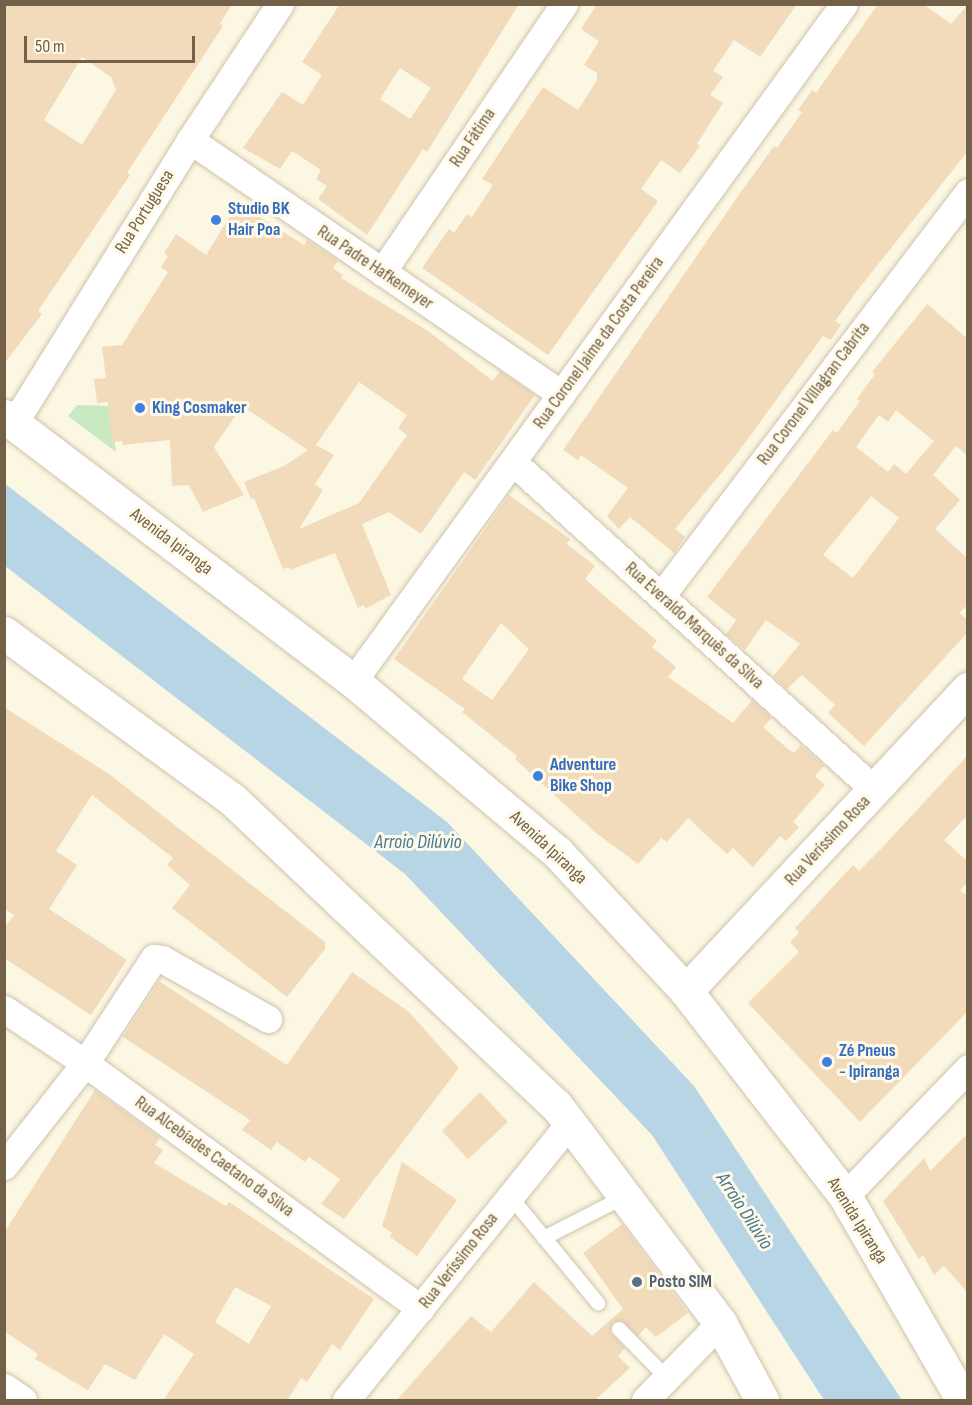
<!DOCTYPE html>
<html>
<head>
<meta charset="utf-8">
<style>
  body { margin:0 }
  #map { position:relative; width:972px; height:1405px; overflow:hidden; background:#fcf7e2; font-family:"Sofia Sans Condensed",sans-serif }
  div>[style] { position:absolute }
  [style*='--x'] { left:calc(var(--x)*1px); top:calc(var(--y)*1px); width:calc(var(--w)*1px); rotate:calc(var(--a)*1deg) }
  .green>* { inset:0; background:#c9e9c1 }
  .water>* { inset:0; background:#b7d5e5 }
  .building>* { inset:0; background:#f1dbba }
  .roads { filter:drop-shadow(0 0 2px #cfc2ac) drop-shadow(0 0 2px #cfc2ac) }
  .service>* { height:14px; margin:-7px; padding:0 7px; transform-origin:7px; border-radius:7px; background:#fff }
  .minor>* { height:27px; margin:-13.5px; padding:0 13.5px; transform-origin:13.5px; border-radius:13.5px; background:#fff }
  .tertiary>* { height:33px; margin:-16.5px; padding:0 16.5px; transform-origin:16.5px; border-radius:16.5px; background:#fff }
  .secondary>* { height:33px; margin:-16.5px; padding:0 16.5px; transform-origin:16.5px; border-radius:16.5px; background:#fff }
  .dots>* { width:16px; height:16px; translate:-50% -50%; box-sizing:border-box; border:3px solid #fffae8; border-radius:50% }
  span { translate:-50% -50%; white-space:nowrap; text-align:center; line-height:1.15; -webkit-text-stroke:6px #fffae8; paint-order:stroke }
  .street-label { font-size:18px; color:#736049 }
  .shop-label { font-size:18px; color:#366cbe; font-weight:700 }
  .left { translate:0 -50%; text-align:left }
  .service-label { font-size:18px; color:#4e5e75; font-weight:700 }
  .water-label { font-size:20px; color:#497994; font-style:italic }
  .frame { position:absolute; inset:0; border:6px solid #736049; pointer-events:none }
  .scale { position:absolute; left:24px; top:36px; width:171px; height:27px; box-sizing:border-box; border:3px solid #736049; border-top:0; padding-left:8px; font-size:18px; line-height:21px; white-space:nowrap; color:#736049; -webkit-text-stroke:4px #fffae8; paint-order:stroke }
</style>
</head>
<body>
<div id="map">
  <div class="green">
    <div style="clip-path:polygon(77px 405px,110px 406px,116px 452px,68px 416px)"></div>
  </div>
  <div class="water">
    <div style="clip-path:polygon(4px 483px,447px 822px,694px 1086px,902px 1400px,824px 1400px,652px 1135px,405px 874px,5px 566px)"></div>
  </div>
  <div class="building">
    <div style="clip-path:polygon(evenodd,4px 4px,232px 4px,220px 24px,223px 26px,127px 173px,130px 175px,38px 311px,42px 314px,4px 364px,4px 4px,82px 57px,111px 77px,116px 90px,82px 145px,44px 120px,82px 57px)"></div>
    <div style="clip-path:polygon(evenodd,340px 4px,519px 4px,427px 152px,423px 149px,367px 235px,318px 199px,327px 186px,316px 179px,321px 170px,292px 151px,280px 169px,243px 148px,282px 92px,303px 105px,322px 75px,302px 62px,340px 4px,400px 68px,431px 88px,410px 119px,380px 99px,400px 68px)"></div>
    <div style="clip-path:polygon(597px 4px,797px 4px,760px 57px,734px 40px,713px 71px,723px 77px,710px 95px,723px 103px,697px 144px,700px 146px,680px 173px,661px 160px,641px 189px,658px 201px,548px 355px,422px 268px,449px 229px,454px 233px,467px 214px,472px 217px,493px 185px,482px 179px,543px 87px,578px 110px,597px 80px,597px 73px,584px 65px,599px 41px,581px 29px)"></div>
    <div style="clip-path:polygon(878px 4px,923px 4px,951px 24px,968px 4px,968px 151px,857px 291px,835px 321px,841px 325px,831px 340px,823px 336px,733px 459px,675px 529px,685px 537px,674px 553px,630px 517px,619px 529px,607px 516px,628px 488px,581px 455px,578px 460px,563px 450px,738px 196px,774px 146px,777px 148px,802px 112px,798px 110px,812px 90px,816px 93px)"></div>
    <div style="clip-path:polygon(evenodd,238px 203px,304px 245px,307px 240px,338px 261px,333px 268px,343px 275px,341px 278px,428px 331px,493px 381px,500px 371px,535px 395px,475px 480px,464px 472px,421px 534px,389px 512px,362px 524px,391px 595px,365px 609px,364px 605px,358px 608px,335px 553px,290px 570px,289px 567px,283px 569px,254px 498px,251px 499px,244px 482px,284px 466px,308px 450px,242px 406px,214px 447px,244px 495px,203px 512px,189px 485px,172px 486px,170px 440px,123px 445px,122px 441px,112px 442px,108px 402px,97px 403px,94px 379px,106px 378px,102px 347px,122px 345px,168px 272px,161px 267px,168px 256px,164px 253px,176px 234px,206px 255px,238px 203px,359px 382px,407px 415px,398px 428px,407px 435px,359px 503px,299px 529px,323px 490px,315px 484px,334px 455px,316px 445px,359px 382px)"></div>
    <div style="clip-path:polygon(evenodd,927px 304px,968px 339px,968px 456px,956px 446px,933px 475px,960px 500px,935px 529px,968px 559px,968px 604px,959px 613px,968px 620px,968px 632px,864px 746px,828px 713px,835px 705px,802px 675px,787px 689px,773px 676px,800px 644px,766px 620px,745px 650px,726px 634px,736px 620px,707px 597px,833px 430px,837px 433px,860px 401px,857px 399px,875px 374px,872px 372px,927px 304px,896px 410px,934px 441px,906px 474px,894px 464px,888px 472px,856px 447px,879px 415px,888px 422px,896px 410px,927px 304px,871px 496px,899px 518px,853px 578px,823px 555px,871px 496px)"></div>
    <div style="clip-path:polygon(evenodd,509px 495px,570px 539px,567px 544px,595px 566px,585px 579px,657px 641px,652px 647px,676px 667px,668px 677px,733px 723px,752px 700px,772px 718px,763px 727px,789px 750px,794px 753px,801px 745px,824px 766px,815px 776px,825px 785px,793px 822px,799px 827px,786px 841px,780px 836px,753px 867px,733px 848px,727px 854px,688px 818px,667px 842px,661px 838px,638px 864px,596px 833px,515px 759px,517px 756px,462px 712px,465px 709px,394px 659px,509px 495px,501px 623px,529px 649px,492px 700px,462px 679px,501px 623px)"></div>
    <div style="clip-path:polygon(4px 707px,109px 774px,325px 942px,325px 949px,287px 997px,172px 908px,190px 885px,167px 865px,173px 858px,92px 795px,56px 851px,77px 865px,49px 909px,127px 960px,91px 1015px,4px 958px,4px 928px,14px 915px,4px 909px)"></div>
    <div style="clip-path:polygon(968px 755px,968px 815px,944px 840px,968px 862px,968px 882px,960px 890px,968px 897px,968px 1011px,860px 1122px,748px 1003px,799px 952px,790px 942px,799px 933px,795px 928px,853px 865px,859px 871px,879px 851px)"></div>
    <div style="clip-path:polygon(352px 972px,409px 1012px,459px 1068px,344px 1219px,321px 1204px,340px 1179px,309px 1157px,305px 1162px,277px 1142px,271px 1150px,242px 1130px,250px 1120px,123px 1037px,159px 981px,287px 1065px)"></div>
    <div style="clip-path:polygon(evenodd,95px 1090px,160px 1138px,155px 1145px,163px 1150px,154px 1163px,226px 1206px,229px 1202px,374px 1299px,340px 1350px,332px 1344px,307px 1382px,301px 1378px,287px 1401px,163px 1401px,194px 1354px,164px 1334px,135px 1380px,105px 1364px,88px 1390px,35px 1359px,38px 1354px,4px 1331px,4px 1233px,95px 1090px,235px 1287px,271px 1306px,249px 1344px,215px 1322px,235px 1287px)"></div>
    <div style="clip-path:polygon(480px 1092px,508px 1122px,468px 1159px,442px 1131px)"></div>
    <div style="clip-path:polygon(968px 1133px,968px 1293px,944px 1266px,934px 1275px,923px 1255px,919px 1259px,883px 1201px,924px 1158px,930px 1171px)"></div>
    <div style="clip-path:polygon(402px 1162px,457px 1200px,417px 1256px,390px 1237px,392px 1233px,382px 1226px)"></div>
    <div style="clip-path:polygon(622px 1224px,688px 1313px,656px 1337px,646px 1327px,638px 1336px,622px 1321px,613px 1322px,610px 1332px,625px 1348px,618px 1356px,630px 1368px,594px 1401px,396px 1401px,471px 1316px,491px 1332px,534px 1282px,592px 1336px,623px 1309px,583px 1253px)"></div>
  </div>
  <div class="roads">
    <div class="service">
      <div style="--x:510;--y:1196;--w:139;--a:50.6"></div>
      <div style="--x:544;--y:1238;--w:92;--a:-27.1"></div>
      <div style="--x:619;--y:1329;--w:69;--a:45.6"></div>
    </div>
    <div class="minor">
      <div style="--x:190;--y:140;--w:450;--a:34.4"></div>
      <div style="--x:382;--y:272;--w:324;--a:-55.8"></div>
      <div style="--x:14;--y:423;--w:333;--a:-58.1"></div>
      <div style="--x:190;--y:140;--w:163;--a:-56.5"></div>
      <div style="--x:513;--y:462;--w:490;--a:42.2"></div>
      <div style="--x:661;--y:596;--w:507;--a:-52.77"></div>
      <div style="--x:353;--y:681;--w:836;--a:-54.05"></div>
      <div style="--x:4;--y:1009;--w:97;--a:33.7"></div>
      <div style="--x:85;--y:1063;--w:416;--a:36.2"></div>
      <div style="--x:4;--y:1166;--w:131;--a:-51.8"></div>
      <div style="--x:85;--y:1063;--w:126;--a:-56.7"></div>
      <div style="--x:154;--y:958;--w:8;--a:7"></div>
      <div style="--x:162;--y:959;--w:122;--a:29.5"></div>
      <div style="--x:845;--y:1196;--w:178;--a:-46.1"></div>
      <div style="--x:4;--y:1387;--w:23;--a:34"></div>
      <div style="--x:346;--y:1400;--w:358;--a:-51.1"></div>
      <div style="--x:645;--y:1400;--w:107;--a:-45.8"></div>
    </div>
    <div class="tertiary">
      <div style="--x:686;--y:991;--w:413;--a:-47"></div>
    </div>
    <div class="secondary">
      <div style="--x:4;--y:416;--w:438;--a:37.2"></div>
      <div style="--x:353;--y:681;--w:266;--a:40"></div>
      <div style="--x:557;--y:852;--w:190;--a:47.1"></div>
      <div style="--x:686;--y:991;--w:259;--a:52.2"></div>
      <div style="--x:845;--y:1196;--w:236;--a:60"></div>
      <div style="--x:4;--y:633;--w:283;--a:36.1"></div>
      <div style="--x:233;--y:800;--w:444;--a:43.4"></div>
      <div style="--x:556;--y:1105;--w:273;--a:53"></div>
      <div style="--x:720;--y:1323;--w:88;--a:61.4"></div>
    </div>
  </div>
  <div class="dots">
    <div style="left:216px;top:220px;background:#3f7fe0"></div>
    <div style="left:140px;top:408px;background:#3f7fe0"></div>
    <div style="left:538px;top:776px;background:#3f7fe0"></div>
    <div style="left:827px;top:1062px;background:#3f7fe0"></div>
    <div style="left:637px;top:1282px;background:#5c6f8a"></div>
  </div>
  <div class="street-label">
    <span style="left:473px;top:138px;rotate:-56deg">Rua Fátima</span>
    <span style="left:145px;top:212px;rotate:-58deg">Rua Portuguesa</span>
    <span style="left:375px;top:268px;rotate:34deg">Rua Padre Hafkemeyer</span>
    <span style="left:599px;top:343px;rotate:-54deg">Rua Coronel Jaime da Costa Pereira</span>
    <span style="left:814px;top:394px;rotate:-53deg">Rua Coronel Villagran Cabrita</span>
    <span style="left:171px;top:542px;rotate:37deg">Avenida Ipiranga</span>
    <span style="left:694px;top:626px;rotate:42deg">Rua Everaldo Marquês da Silva</span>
    <span style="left:828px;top:841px;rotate:-47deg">Rua Veríssimo Rosa</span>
    <span style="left:548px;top:848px;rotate:43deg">Avenida Ipiranga</span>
    <span style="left:214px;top:1157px;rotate:36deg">Rua Alcebíades Caetano da Silva</span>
    <span style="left:857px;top:1221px;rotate:58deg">Avenida Ipiranga</span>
    <span style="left:459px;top:1261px;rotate:-52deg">Rua Veríssimo Rosa</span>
  </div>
  <div class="shop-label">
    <span class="left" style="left:228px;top:220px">Studio BK<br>Hair Poa</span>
    <span class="left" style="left:152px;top:408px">King Cosmaker</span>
    <span class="left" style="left:550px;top:776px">Adventure<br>Bike Shop</span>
    <span class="left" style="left:839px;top:1062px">Zé Pneus<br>- Ipiranga</span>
  </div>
  <div class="service-label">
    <span class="left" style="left:649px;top:1282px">Posto SIM</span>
  </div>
  <div class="water-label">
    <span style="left:418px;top:842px">Arroio Dilúvio</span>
    <span style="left:744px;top:1211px;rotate:57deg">Arroio Dilúvio</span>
  </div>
  <div class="frame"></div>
  <div class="scale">50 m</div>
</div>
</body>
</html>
